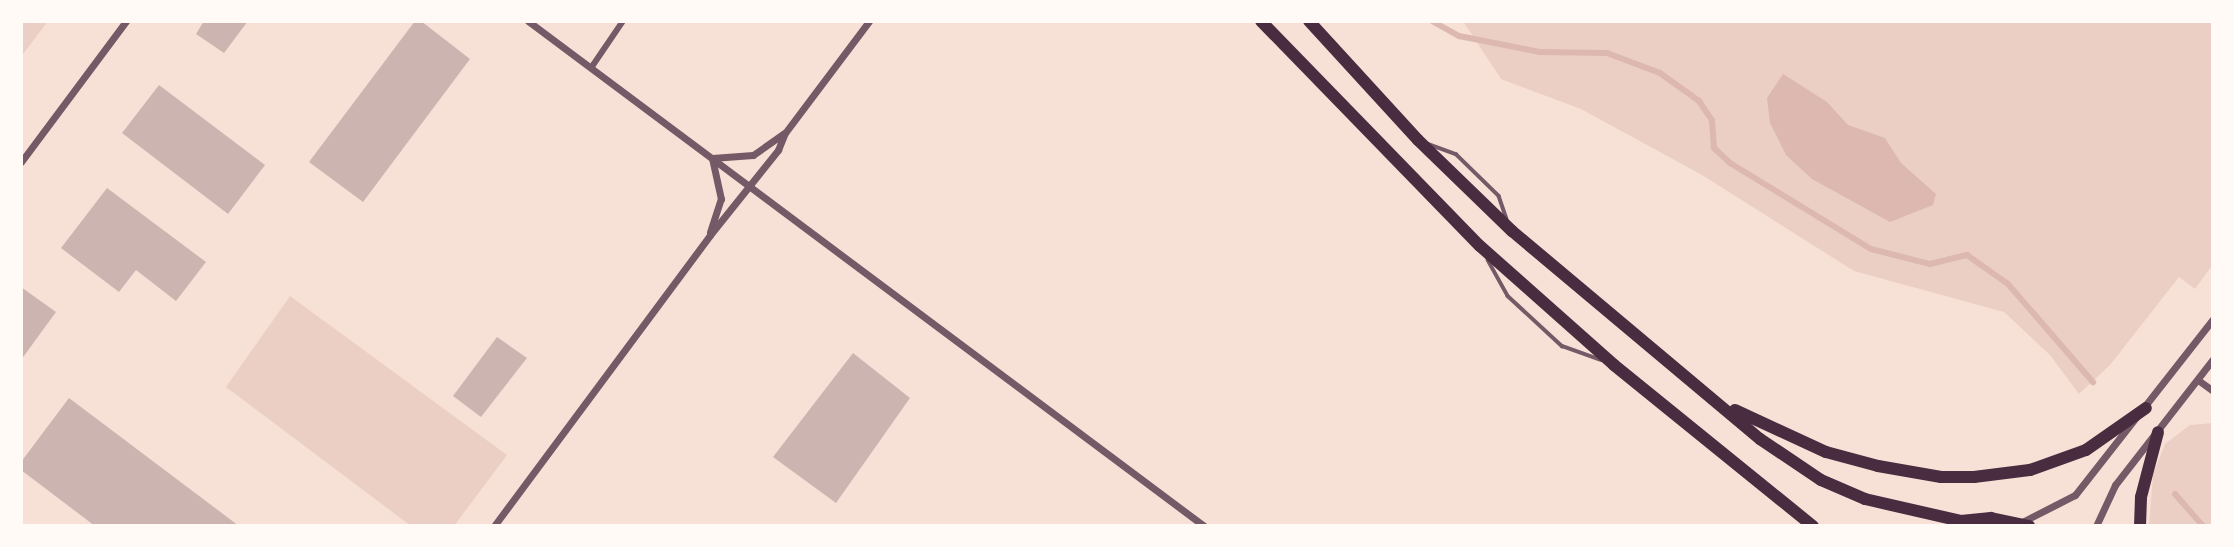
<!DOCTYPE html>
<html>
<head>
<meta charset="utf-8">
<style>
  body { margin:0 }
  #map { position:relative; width:2234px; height:547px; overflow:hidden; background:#f7e1d7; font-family:"Times New Roman",serif }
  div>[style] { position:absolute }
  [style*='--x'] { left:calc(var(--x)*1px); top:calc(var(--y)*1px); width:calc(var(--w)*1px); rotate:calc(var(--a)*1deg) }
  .green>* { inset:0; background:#ebcfc5 }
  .water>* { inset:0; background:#dcb8b0 }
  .stream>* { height:6px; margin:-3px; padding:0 3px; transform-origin:3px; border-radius:3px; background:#dcb8b0 }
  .building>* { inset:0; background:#ccb4b1 }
  .service>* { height:3.5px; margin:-1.75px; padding:0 1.75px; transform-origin:1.75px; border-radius:1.75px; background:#755966 }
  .pedestrian>* { height:6px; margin:-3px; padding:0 3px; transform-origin:3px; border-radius:3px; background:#755966 }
  .minor>* { height:7px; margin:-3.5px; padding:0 3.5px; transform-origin:3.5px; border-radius:3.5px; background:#755966 }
  .trunk>* { height:12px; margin:-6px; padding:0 6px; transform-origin:6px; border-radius:6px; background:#4a2c40 }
  span { translate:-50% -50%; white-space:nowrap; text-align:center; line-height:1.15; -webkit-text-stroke:7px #fffaf5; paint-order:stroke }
  .frame { position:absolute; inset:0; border:23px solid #fffaf5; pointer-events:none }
</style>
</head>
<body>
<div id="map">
  <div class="green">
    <div style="clip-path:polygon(21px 21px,48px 21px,21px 57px)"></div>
    <div style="clip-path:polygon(1463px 21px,2213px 21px,2213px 264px,2195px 289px,2179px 277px,2110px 365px,2079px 394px,2050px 355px,2004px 312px,1854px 271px,1702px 175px,1581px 109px,1501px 79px)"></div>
    <div style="clip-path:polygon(290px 296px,507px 455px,454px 526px,411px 526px,226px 387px)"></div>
    <div style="clip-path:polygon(2213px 423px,2213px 526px,2149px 526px,2153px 475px,2165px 444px,2190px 425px)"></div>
  </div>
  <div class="water">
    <div style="clip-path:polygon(1783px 74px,1827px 102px,1848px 125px,1885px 138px,1901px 163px,1936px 194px,1933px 205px,1890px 222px,1812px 179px,1786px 155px,1770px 123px,1767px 98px)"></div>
  </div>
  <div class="stream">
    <div style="--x:1432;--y:21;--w:31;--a:29"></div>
    <div style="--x:1459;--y:36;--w:83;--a:11.2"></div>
    <div style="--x:1540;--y:52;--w:67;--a:0.9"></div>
    <div style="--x:1607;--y:53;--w:57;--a:20.7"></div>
    <div style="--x:1660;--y:73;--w:48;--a:35.7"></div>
    <div style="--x:1699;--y:101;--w:23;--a:56"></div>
    <div style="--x:1712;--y:120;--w:28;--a:86"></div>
    <div style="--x:1714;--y:148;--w:22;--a:43"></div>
    <div style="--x:1730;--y:163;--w:165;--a:31.4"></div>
    <div style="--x:1871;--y:249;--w:61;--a:14.3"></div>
    <div style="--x:1930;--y:264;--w:38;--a:-14"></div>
    <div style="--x:1967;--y:255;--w:50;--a:35.3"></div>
    <div style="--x:2008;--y:284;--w:130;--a:49.1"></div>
    <div style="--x:2175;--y:494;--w:43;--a:48.8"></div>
  </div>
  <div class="building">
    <div style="clip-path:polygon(204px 21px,248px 21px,224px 53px,196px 34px)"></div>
    <div style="clip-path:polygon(415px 21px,421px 21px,470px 59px,363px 202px,309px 162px)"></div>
    <div style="clip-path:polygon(159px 85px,265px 165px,228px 214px,122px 133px)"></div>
    <div style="clip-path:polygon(107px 188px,206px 262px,176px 301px,136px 270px,119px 292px,61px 248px)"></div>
    <div style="clip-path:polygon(21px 287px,56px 312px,21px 360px)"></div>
    <div style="clip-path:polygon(497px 337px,527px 358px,481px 417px,453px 396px)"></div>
    <div style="clip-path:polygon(853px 353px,910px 398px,836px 503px,773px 457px)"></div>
    <div style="clip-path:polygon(69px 398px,239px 526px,95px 526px,21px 470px,21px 462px)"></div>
  </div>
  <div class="service">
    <div style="--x:1428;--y:144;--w:30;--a:20"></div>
    <div style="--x:1456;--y:154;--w:60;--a:44.3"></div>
    <div style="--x:1499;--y:196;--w:24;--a:71"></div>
    <div style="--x:1488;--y:260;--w:41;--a:60.9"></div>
    <div style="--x:1508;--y:296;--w:74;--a:42.8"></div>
    <div style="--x:1562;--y:346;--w:41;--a:19.7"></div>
  </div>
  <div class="pedestrian">
    <div style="--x:591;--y:68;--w:57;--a:-55.8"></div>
  </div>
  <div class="minor">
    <div style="--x:528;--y:21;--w:844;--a:36.76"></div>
    <div style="--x:21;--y:162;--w:176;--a:-53.3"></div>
    <div style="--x:710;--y:232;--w:35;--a:-72"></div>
    <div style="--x:721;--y:199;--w:42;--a:-102.4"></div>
    <div style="--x:712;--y:158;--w:41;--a:-4.2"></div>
    <div style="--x:753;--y:155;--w:38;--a:-35"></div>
    <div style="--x:2198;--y:380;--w:19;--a:36"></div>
    <div style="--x:2022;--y:522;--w:59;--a:-27"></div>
    <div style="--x:2075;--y:495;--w:224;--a:-51.9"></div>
    <div style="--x:494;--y:526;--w:362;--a:-53.4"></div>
    <div style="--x:710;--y:235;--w:109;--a:-51.3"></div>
    <div style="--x:778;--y:150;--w:18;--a:-68"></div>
    <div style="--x:785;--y:133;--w:140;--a:-53.1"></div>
    <div style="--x:2096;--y:526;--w:45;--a:-65.1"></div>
    <div style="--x:2115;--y:485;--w:160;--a:-52.1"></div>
  </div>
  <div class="trunk">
    <div style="--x:1261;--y:21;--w:314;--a:45.8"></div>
    <div style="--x:1480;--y:246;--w:179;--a:41.6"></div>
    <div style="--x:1614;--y:365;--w:256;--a:39"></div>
    <div style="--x:1309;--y:21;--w:161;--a:47.5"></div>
    <div style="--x:1418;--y:140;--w:131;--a:44.1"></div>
    <div style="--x:1512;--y:231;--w:324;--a:40"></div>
    <div style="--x:1760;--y:439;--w:73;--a:33.9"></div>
    <div style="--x:1821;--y:480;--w:48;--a:23.4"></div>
    <div style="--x:1865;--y:499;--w:98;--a:12.9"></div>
    <div style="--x:1961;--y:521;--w:30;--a:-6"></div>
    <div style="--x:1991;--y:518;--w:39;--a:12"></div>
    <div style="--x:1735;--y:410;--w:100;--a:24.8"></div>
    <div style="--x:1826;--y:452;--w:54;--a:15.1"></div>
    <div style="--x:1878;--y:466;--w:64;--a:9.9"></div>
    <div style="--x:1941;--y:477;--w:33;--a:0"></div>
    <div style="--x:1974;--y:477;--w:56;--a:-7.1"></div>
    <div style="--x:2030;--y:470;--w:59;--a:-19.7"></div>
    <div style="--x:2086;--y:450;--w:73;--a:-35"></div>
    <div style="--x:2140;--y:526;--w:29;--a:-88"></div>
    <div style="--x:2141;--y:497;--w:67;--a:-75.3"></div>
  </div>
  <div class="frame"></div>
</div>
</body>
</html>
